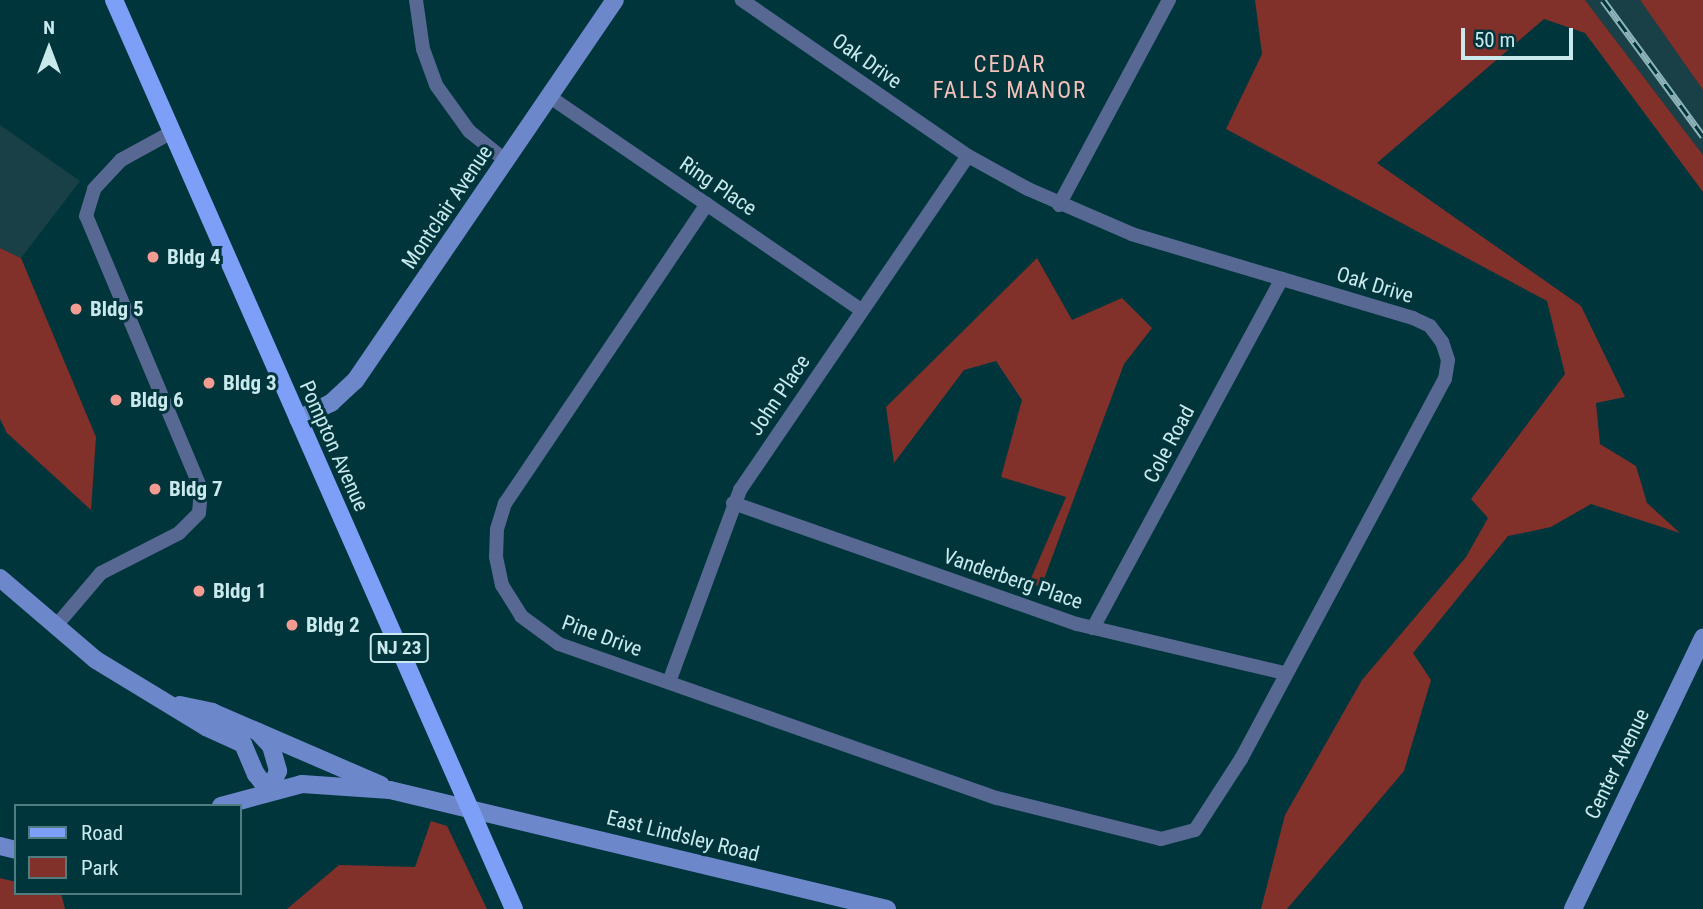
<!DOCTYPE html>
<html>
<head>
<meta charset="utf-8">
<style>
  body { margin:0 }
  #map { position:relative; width:1703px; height:909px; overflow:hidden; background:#00353b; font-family:"Roboto Condensed",sans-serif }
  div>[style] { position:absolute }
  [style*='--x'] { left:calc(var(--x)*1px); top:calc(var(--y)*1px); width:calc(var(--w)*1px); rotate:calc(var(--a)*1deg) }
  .built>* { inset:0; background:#184046 }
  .green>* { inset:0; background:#81302a }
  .street>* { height:14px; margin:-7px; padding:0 7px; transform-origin:7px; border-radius:7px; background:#576892 }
  .secondary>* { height:18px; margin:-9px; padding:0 9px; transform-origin:9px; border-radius:9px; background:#6d87cb }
  .primary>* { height:18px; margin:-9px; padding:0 9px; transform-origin:9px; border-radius:9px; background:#7e9ff7 }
  .rail>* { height:7px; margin-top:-3.5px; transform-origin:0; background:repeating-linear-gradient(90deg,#00353b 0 13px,#8eb4b9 0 26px); box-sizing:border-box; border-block:2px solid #8eb4b9 }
  .dots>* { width:19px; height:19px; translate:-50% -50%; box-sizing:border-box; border:4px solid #00353b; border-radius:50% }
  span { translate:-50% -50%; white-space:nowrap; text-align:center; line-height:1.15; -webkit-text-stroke:6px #00353b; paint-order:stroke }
  .shield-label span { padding:2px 5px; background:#00353b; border:2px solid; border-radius:5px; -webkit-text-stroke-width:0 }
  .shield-label { font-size:19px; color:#c9e9ed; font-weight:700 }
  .street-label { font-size:21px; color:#c9e9ed }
  .poi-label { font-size:21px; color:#c9e9ed; font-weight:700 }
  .left { translate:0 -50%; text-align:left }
  .neighbourhood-label { font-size:23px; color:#f4c1ba; letter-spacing:2px }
  .legend { position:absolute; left:14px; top:804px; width:228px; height:91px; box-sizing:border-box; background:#00353b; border:2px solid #507d82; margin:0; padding:9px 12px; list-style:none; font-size:21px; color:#c9e9ed }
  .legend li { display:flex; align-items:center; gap:14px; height:35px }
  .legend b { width:35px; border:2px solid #507d82 }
  .north { position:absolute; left:14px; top:14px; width:70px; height:70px; -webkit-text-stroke:5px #00353b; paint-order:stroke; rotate:0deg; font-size:19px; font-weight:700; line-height:28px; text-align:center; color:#c9e9ed }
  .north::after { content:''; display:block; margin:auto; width:24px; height:32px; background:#c9e9ed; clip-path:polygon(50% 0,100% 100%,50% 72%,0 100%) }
  .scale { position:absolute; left:1461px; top:28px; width:112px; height:32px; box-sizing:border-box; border:4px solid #c9e9ed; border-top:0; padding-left:9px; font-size:21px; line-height:24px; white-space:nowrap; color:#c9e9ed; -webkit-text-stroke:5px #00353b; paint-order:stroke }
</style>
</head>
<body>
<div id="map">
  <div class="built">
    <div style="clip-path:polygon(1585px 0,1640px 0,1703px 90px,1703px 155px)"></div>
    <div style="clip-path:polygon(0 125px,80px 181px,21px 258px,0 248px)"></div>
  </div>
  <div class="green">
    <div style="clip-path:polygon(1255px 0,1585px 0,1703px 155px,1703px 192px,1585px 33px,1544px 19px,1377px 163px,1581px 306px,1625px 397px,1596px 403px,1600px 444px,1636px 466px,1647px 503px,1680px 533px,1591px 504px,1551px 527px,1508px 536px,1413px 653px,1431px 680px,1404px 771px,1287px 909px,1261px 909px,1285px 815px,1362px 680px,1466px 557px,1488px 518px,1471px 499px,1565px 374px,1547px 301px,1226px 129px,1262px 54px)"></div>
    <div style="clip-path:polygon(1640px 0,1703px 0,1703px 90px)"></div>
    <div style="clip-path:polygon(0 248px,21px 258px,96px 437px,91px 510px,7px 433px,0 419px)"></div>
    <div style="clip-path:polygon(1037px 258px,1072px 320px,1122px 298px,1152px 328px,1124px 364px,1041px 587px,1029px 583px,1066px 497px,1001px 477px,1022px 400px,996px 361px,964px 370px,894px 463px,886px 407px)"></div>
    <div style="clip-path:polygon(431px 821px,447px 826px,487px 909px,287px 909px,339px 865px,415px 867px)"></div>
    <div style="clip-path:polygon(0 878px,16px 882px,16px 893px,61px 893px,65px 909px,0 909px)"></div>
  </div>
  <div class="street">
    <div style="--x:416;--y:0;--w:49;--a:81.9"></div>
    <div style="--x:423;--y:49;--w:38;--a:70"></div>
    <div style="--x:436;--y:85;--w:57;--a:54.3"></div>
    <div style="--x:469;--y:131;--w:46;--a:38.9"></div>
    <div style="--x:550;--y:97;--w:378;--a:34.4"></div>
    <div style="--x:707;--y:204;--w:361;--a:124"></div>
    <div style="--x:505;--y:503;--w:27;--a:107"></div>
    <div style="--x:497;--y:529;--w:28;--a:92"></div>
    <div style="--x:496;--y:557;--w:29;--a:78"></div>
    <div style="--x:502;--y:585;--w:36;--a:58"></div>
    <div style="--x:521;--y:616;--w:47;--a:36.4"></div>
    <div style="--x:559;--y:644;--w:464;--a:19.4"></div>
    <div style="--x:997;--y:798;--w:169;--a:14"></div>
    <div style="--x:1161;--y:839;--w:35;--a:-15"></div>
    <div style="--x:1195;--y:830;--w:85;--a:-57.1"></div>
    <div style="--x:1241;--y:759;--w:431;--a:-61.8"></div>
    <div style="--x:1445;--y:379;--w:19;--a:-81"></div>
    <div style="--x:1448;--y:360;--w:19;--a:-108"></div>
    <div style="--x:1442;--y:342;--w:20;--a:-127"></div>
    <div style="--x:1430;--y:326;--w:19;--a:-155"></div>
    <div style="--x:1413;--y:318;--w:293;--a:-163.4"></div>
    <div style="--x:1132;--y:234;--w:113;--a:-156.6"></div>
    <div style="--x:1028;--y:189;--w:68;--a:-151.2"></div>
    <div style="--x:968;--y:156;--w:275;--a:-145.4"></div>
    <div style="--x:1059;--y:205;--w:233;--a:-61.8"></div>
    <div style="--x:733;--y:503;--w:365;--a:19.4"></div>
    <div style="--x:1077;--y:624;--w:213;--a:13.3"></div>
    <div style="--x:55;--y:627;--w:71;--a:-49.6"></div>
    <div style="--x:101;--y:573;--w:88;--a:-27.1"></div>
    <div style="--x:179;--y:533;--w:28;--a:-45"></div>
    <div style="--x:199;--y:513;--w:24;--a:-85"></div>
    <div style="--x:201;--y:489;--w:296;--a:-112.8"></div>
    <div style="--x:86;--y:216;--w:28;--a:-73"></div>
    <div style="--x:94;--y:189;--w:40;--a:-47"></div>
    <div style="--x:121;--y:160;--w:58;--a:-28.8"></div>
    <div style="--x:1093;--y:628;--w:397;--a:-61.6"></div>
    <div style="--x:669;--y:682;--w:205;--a:-69.7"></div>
    <div style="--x:740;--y:490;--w:404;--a:-55.7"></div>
  </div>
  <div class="secondary">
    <div style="--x:298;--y:419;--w:37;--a:-26"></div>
    <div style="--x:331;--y:403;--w:33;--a:-43"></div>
    <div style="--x:355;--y:381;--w:461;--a:-55.7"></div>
    <div style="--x:0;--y:578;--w:126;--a:40.5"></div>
    <div style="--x:96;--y:660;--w:129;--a:31.3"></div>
    <div style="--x:206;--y:727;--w:41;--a:24.7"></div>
    <div style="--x:243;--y:744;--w:33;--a:67"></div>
    <div style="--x:256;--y:774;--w:21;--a:53"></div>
    <div style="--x:180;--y:705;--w:33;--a:12"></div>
    <div style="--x:212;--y:712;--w:184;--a:23.4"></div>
    <div style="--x:258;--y:732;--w:19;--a:47"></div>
    <div style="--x:271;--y:746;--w:26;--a:74"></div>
    <div style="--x:278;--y:771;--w:22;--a:114"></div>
    <div style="--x:221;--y:806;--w:84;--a:-15.2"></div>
    <div style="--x:302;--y:784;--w:88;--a:3.9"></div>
    <div style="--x:390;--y:790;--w:511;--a:13.47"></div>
    <div style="--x:0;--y:846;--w:16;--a:14"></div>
    <div style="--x:1573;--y:909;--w:301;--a:-64.4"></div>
  </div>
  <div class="primary">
    <div style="--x:114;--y:0;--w:993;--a:66.25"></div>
  </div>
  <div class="rail">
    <div style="--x:1603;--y:0;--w:169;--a:53.7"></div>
  </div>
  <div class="dots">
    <div style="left:153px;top:257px;background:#f59c92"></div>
    <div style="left:76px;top:309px;background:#f59c92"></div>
    <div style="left:209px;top:383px;background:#f59c92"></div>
    <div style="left:116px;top:400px;background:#f59c92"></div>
    <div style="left:155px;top:489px;background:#f59c92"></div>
    <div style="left:199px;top:591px;background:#f59c92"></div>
    <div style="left:292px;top:625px;background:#f59c92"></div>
  </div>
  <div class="shield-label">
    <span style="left:399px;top:648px">NJ 23</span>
  </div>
  <div class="street-label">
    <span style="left:867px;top:61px;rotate:35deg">Oak Drive</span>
    <span style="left:718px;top:186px;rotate:34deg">Ring Place</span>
    <span style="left:447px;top:207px;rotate:-56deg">Montclair Avenue</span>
    <span style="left:1375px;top:285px;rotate:17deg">Oak Drive</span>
    <span style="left:779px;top:395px;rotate:-56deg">John Place</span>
    <span style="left:1169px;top:444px;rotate:-62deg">Cole Road</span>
    <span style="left:334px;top:446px;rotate:66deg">Pompton Avenue</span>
    <span style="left:1013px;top:579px;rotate:19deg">Vanderberg Place</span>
    <span style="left:602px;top:636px;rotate:20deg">Pine Drive</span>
    <span style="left:1617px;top:764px;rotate:-64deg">Center Avenue</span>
    <span style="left:683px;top:836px;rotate:14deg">East Lindsley Road</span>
  </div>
  <div class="poi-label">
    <span class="left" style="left:167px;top:257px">Bldg 4</span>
    <span class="left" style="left:90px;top:309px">Bldg 5</span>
    <span class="left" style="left:223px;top:383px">Bldg 3</span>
    <span class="left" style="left:130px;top:400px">Bldg 6</span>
    <span class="left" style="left:169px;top:489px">Bldg 7</span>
    <span class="left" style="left:213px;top:591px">Bldg 1</span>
    <span class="left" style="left:306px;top:625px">Bldg 2</span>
  </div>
  <div class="neighbourhood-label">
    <span style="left:1010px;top:78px">CEDAR<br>FALLS MANOR</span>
  </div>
  <ul class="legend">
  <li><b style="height:9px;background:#7e9ff7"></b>Road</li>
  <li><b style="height:19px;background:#81302a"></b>Park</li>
  </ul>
  <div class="north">N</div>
  <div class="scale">50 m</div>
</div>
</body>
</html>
